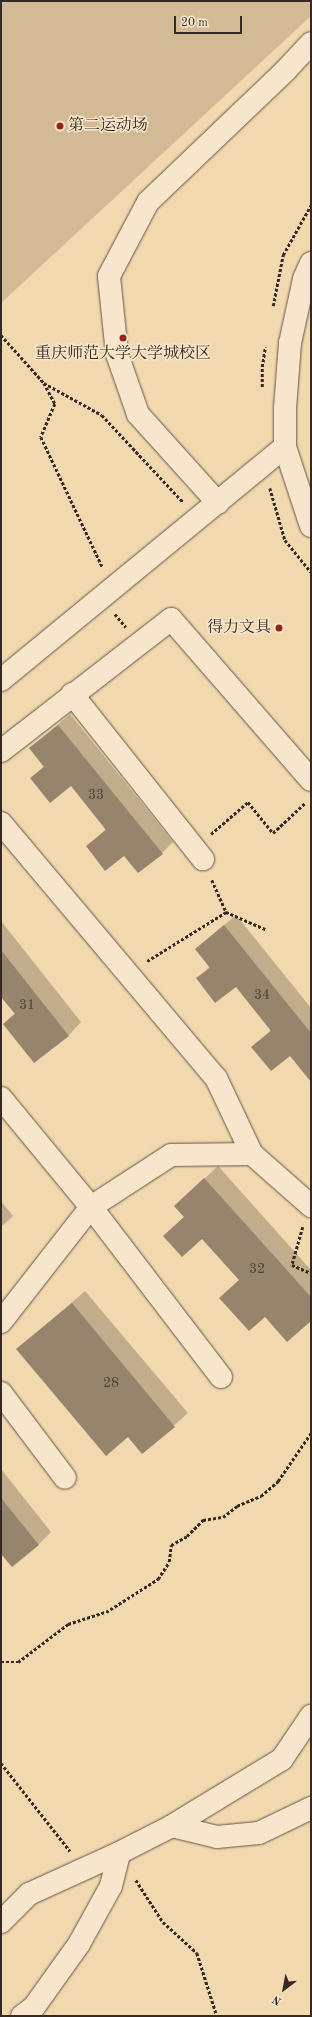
<!DOCTYPE html>
<html>
<head>
<meta charset="utf-8">
<style>
  body { margin:0 }
  #map { position:relative; width:312px; height:2017px; overflow:hidden; background:#f2d8af; font-family:"Old Standard TT","Noto Serif SC",serif }
  div>[style] { position:absolute }
  [style*='--x'] { left:calc(var(--x)*1px); top:calc(var(--y)*1px); width:calc(var(--w)*1px); rotate:calc(var(--a)*1deg) }
  .green>* { inset:0; background:#d2ba97 }
  .shadow>* { inset:0; background:#0003 }
  .building>* { inset:0; background:#97846c }
  .path>* { height:2.5px; margin-top:-1.25px; transform-origin:0; background:repeating-linear-gradient(90deg,#342923 0 3px,transparent 0 5px) }
  .roads { filter:drop-shadow(0 0 1px #645546) drop-shadow(0 0 1px #645546) }
  .minor>* { height:22px; margin:-11px; padding:0 11px; transform-origin:11px; border-radius:11px; background:#f7e6cb }
  .dots>* { width:11px; height:11px; translate:-50% -50%; box-sizing:border-box; border:2px solid #f7e6cb; border-radius:50% }
  span { translate:-50% -50%; white-space:nowrap; text-align:center; line-height:1.15; -webkit-text-stroke:3px #f7e6cb; paint-order:stroke }
  .number-label { font-size:14px; color:#4d4035 }
  .number-label span { -webkit-text-stroke-width:0 }
  .poi-label { font-size:16px; color:#342923 }
  .left { translate:0 -50%; text-align:left }
  .right { translate:-100% -50%; text-align:right }
  .frame { position:absolute; inset:0; border:2px solid #342923; pointer-events:none }
  .north { position:absolute; left:264px; top:1969px; width:40px; height:40px; -webkit-text-stroke:3px #f7e6cb; paint-order:stroke; rotate:212deg; font-size:11px; font-weight:700; line-height:16px; text-align:center; color:#342923 }
  .north::after { content:''; display:block; margin:auto; width:14px; height:18px; background:#342923; clip-path:polygon(50% 0,100% 100%,50% 72%,0 100%) }
  .scale { position:absolute; left:174px; top:16px; width:68px; height:18px; box-sizing:border-box; border:2px solid #342923; border-top:0; padding-left:5px; font-size:12px; line-height:14px; white-space:nowrap; color:#342923; -webkit-text-stroke:3px #f7e6cb; paint-order:stroke }
</style>
</head>
<body>
<div id="map">
  <div class="green">
    <div style="clip-path:polygon(1px 1px,311px 1px,311px 16px,1px 303px)"></div>
  </div>
  <div class="shadow">
    <div style="clip-path:polygon(70px 714px,173px 842px,162px 853px,124px 854px,87px 846px,106px 829px,71px 785px,32px 778px,44px 766px,31px 748px)"></div>
    <div style="clip-path:polygon(236px 915px,311px 1008px,311px 1066px,290px 1055px,252px 1047px,272px 1029px,236px 985px,197px 979px,210px 966px,196px 949px)"></div>
    <div style="clip-path:polygon(1px 921px,81px 1022px,69px 1035px,34px 1062px,4px 1024px,15px 1013px,1px 995px)"></div>
    <div style="clip-path:polygon(218px 1166px,311px 1270px,311px 1319px,265px 1316px,221px 1298px,240px 1279px,202px 1238px,164px 1236px,185px 1216px,175px 1206px)"></div>
    <div style="clip-path:polygon(1px 1201px,13px 1216px,1px 1227px)"></div>
    <div style="clip-path:polygon(85px 1291px,188px 1413px,143px 1453px,128px 1436px,18px 1349px)"></div>
    <div style="clip-path:polygon(1px 1469px,51px 1532px,38px 1545px,1px 1552px)"></div>
  </div>
  <div class="building">
    <div style="clip-path:polygon(58px 725px,163px 854px,138px 873px,124px 856px,105px 871px,86px 846px,106px 830px,71px 786px,50px 803px,30px 778px,44px 767px,29px 748px)"></div>
    <div style="clip-path:polygon(224px 925px,311px 1033px,311px 1082px,290px 1056px,271px 1071px,251px 1047px,271px 1031px,236px 987px,215px 1003px,196px 978px,210px 968px,195px 949px)"></div>
    <div style="clip-path:polygon(1px 950px,69px 1036px,34px 1063px,3px 1024px,15px 1014px,1px 997px)"></div>
    <div style="clip-path:polygon(204px 1178px,311px 1297px,311px 1321px,287px 1342px,265px 1317px,249px 1331px,219px 1298px,239px 1280px,202px 1239px,182px 1257px,163px 1236px,184px 1217px,174px 1206px)"></div>
    <div style="clip-path:polygon(72px 1303px,175px 1427px,142px 1454px,128px 1437px,106px 1456px,16px 1349px)"></div>
    <div style="clip-path:polygon(1px 1498px,39px 1545px,12px 1567px,1px 1554px)"></div>
  </div>
  <div class="path">
    <div style="--x:273;--y:306;--w:52;--a:-78.9"></div>
    <div style="--x:283;--y:255;--w:57;--a:-60.8"></div>
    <div style="--x:1;--y:335;--w:64;--a:48.1"></div>
    <div style="--x:44;--y:383;--w:66;--a:28.9"></div>
    <div style="--x:102;--y:415;--w:119;--a:47"></div>
    <div style="--x:44;--y:383;--w:24;--a:62"></div>
    <div style="--x:55;--y:404;--w:36;--a:113"></div>
    <div style="--x:41;--y:437;--w:145;--a:64.7"></div>
    <div style="--x:262;--y:387;--w:20;--a:-90"></div>
    <div style="--x:262;--y:367;--w:20;--a:-81"></div>
    <div style="--x:270;--y:488;--w:54;--a:73.9"></div>
    <div style="--x:285;--y:540;--w:41;--a:50.9"></div>
    <div style="--x:115;--y:614;--w:17;--a:50"></div>
    <div style="--x:211;--y:834;--w:49;--a:-40.9"></div>
    <div style="--x:248;--y:802;--w:40;--a:51"></div>
    <div style="--x:273;--y:833;--w:45;--a:-43.2"></div>
    <div style="--x:212;--y:880;--w:35;--a:66"></div>
    <div style="--x:226;--y:912;--w:43;--a:23.6"></div>
    <div style="--x:147;--y:961;--w:93;--a:-31.8"></div>
    <div style="--x:303;--y:1227;--w:40;--a:106"></div>
    <div style="--x:292;--y:1265;--w:21;--a:23"></div>
    <div style="--x:1;--y:1662;--w:17;--a:0"></div>
    <div style="--x:18;--y:1662;--w:63;--a:-37.2"></div>
    <div style="--x:68;--y:1624;--w:40;--a:-18"></div>
    <div style="--x:106;--y:1612;--w:62;--a:-32.4"></div>
    <div style="--x:158;--y:1579;--w:20;--a:-57"></div>
    <div style="--x:169;--y:1562;--w:17;--a:-83"></div>
    <div style="--x:171;--y:1545;--w:18;--a:-29"></div>
    <div style="--x:187;--y:1536;--w:23;--a:-45"></div>
    <div style="--x:203;--y:1520;--w:20;--a:-9"></div>
    <div style="--x:223;--y:1517;--w:18;--a:-38"></div>
    <div style="--x:237;--y:1506;--w:26;--a:-23"></div>
    <div style="--x:261;--y:1496;--w:23;--a:-41"></div>
    <div style="--x:278;--y:1481;--w:58;--a:-55.5"></div>
    <div style="--x:1;--y:1763;--w:112;--a:51.9"></div>
    <div style="--x:136;--y:1880;--w:50;--a:57.3"></div>
    <div style="--x:163;--y:1922;--w:46;--a:42.4"></div>
    <div style="--x:197;--y:1953;--w:66;--a:72.4"></div>
  </div>
  <div class="roads">
    <div class="minor">
      <div style="--x:311;--y:263;--w:17;--a:114"></div>
      <div style="--x:304;--y:279;--w:66;--a:102.3"></div>
      <div style="--x:290;--y:343;--w:65;--a:94.4"></div>
      <div style="--x:285;--y:408;--w:39;--a:90"></div>
      <div style="--x:285;--y:447;--w:83;--a:71.8"></div>
      <div style="--x:218;--y:503;--w:120;--a:-132"></div>
      <div style="--x:138;--y:414;--w:64;--a:-109.3"></div>
      <div style="--x:117;--y:354;--w:78;--a:-95.9"></div>
      <div style="--x:109;--y:276;--w:84;--a:-62.2"></div>
      <div style="--x:148;--y:202;--w:190;--a:-43.7"></div>
      <div style="--x:285;--y:71;--w:38;--a:-47"></div>
      <div style="--x:1;--y:680;--w:367;--a:-39.4"></div>
      <div style="--x:72;--y:694;--w:211;--a:51.6"></div>
      <div style="--x:1;--y:751;--w:215;--a:-37.8"></div>
      <div style="--x:171;--y:619;--w:213;--a:49"></div>
      <div style="--x:1;--y:823;--w:334;--a:49.9"></div>
      <div style="--x:216;--y:1078;--w:84;--a:64.7"></div>
      <div style="--x:1;--y:1098;--w:141;--a:50.5"></div>
      <div style="--x:91;--y:1207;--w:214;--a:52.6"></div>
      <div style="--x:1;--y:1322;--w:146;--a:-52"></div>
      <div style="--x:91;--y:1207;--w:95;--a:-33"></div>
      <div style="--x:171;--y:1155;--w:81;--a:-0.7"></div>
      <div style="--x:252;--y:1154;--w:79;--a:41.4"></div>
      <div style="--x:1;--y:1393;--w:106;--a:53"></div>
      <div style="--x:172;--y:1826;--w:46;--a:13.7"></div>
      <div style="--x:217;--y:1837;--w:42;--a:-5.4"></div>
      <div style="--x:259;--y:1833;--w:58;--a:-25.7"></div>
      <div style="--x:1;--y:1922;--w:40;--a:-45"></div>
      <div style="--x:29;--y:1894;--w:99;--a:-24.5"></div>
      <div style="--x:119;--y:1853;--w:59;--a:-27"></div>
      <div style="--x:172;--y:1826;--w:129;--a:-31.3"></div>
      <div style="--x:282;--y:1759;--w:52;--a:-56"></div>
      <div style="--x:22;--y:2016;--w:15;--a:-37"></div>
      <div style="--x:34;--y:2007;--w:77;--a:-54.5"></div>
      <div style="--x:79;--y:1944;--w:66;--a:-61.1"></div>
      <div style="--x:111;--y:1886;--w:34;--a:-76"></div>
    </div>
  </div>
  <div class="dots">
    <div style="left:60px;top:126px;background:#8f2418"></div>
    <div style="left:123px;top:338px;background:#8f2418"></div>
    <div style="left:279px;top:628px;background:#8f2418"></div>
  </div>
  <div class="number-label">
    <span style="left:96px;top:795px">33</span>
    <span style="left:262px;top:995px">34</span>
    <span style="left:27px;top:1005px">31</span>
    <span style="left:257px;top:1269px">32</span>
    <span style="left:111px;top:1383px">28</span>
  </div>
  <div class="poi-label">
    <span class="left" style="left:68px;top:126px">第二运动场</span>
    <span style="left:123px;top:354px">重庆师范大学大学城校区</span>
    <span class="right" style="left:271px;top:628px">得力文具</span>
  </div>
  <div class="frame"></div>
  <div class="north">N</div>
  <div class="scale">20 m</div>
</div>
</body>
</html>
